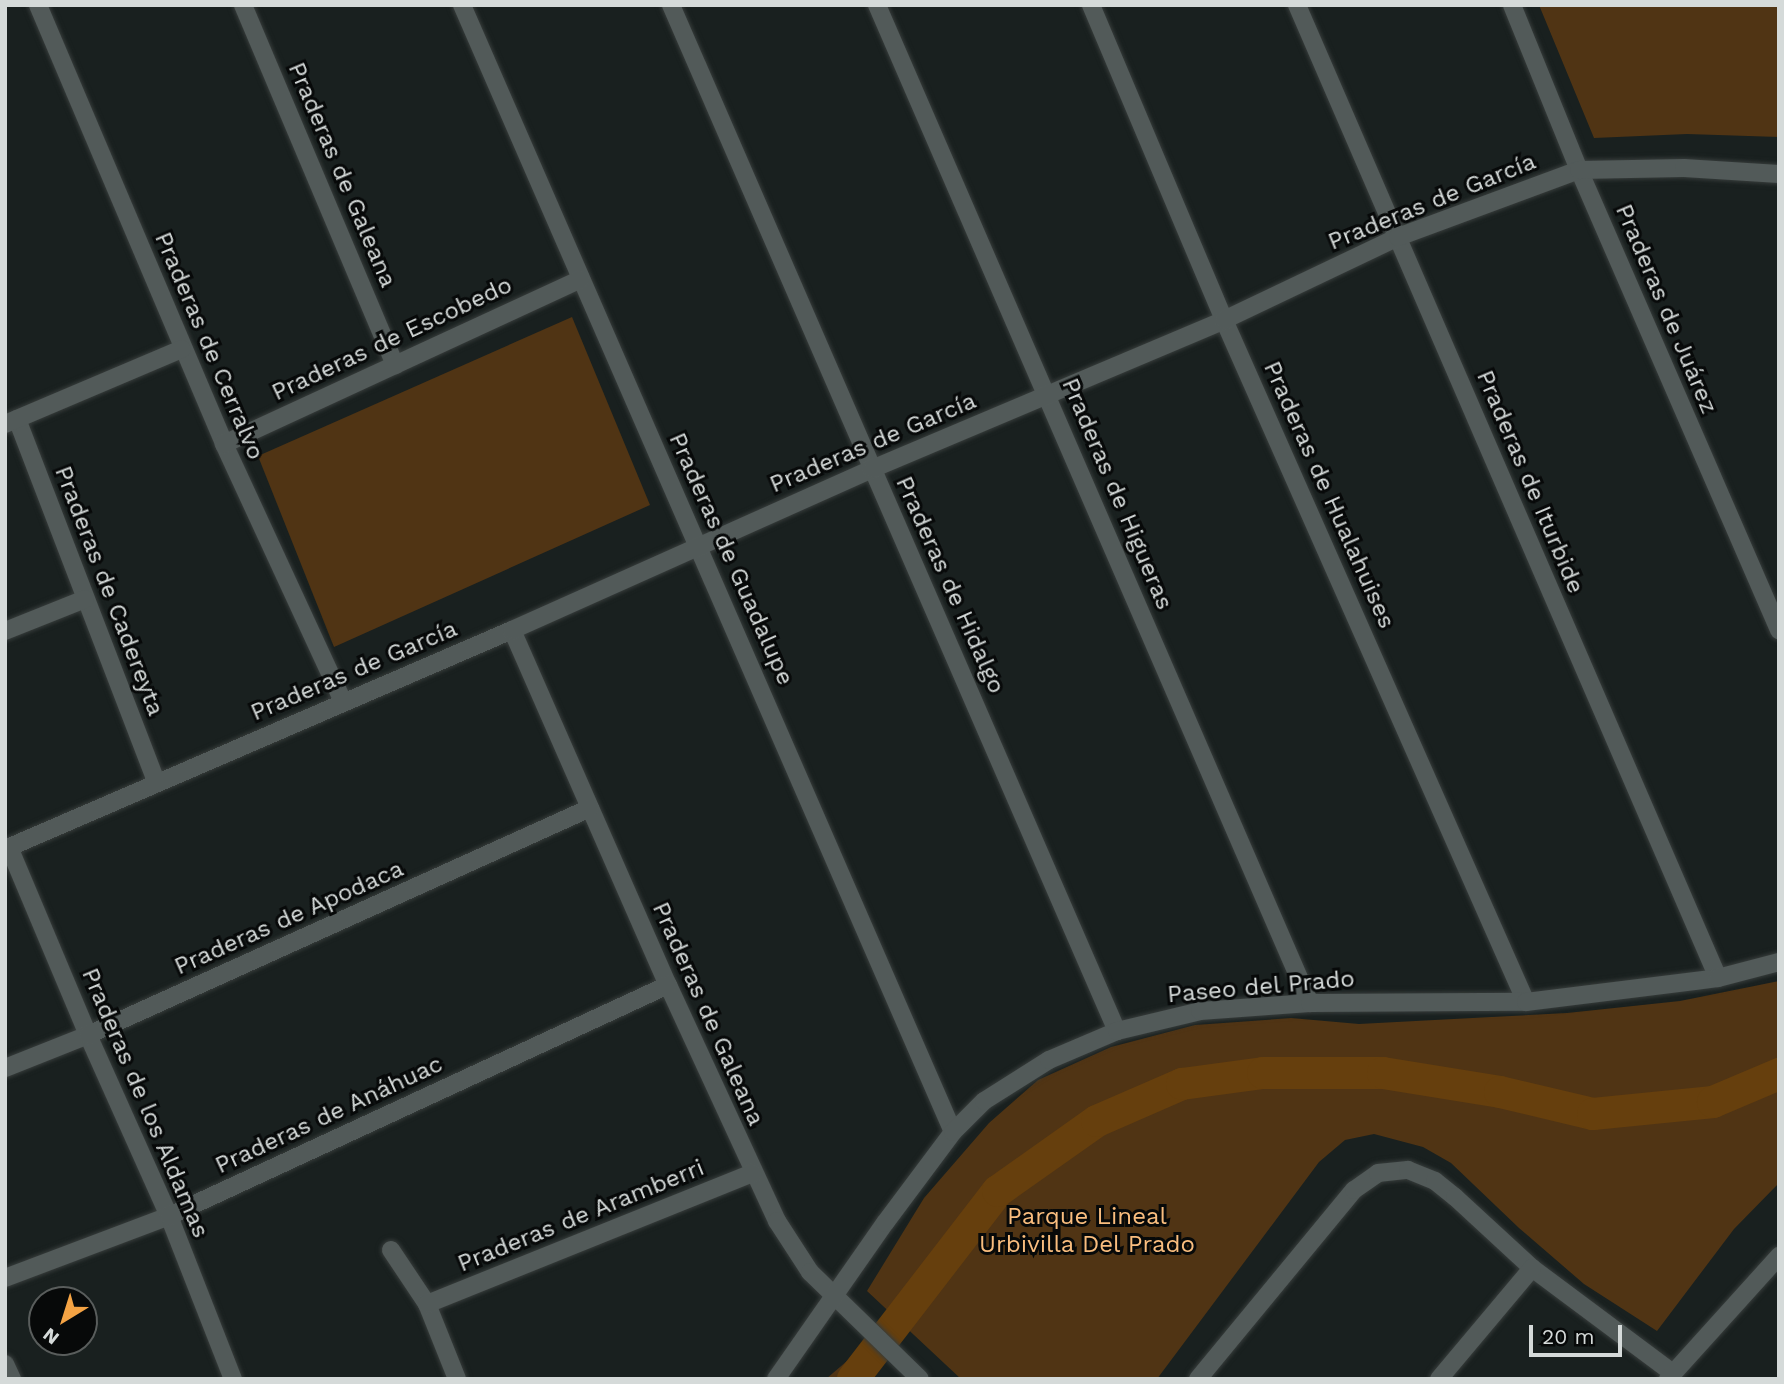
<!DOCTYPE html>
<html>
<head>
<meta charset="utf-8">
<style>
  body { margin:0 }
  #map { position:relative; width:1784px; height:1384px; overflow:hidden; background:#19201f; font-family:"Work Sans",sans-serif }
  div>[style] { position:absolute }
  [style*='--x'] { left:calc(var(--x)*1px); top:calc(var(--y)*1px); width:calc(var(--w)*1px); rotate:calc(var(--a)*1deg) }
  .green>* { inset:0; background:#503414 }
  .canal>* { height:32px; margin:-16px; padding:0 16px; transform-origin:16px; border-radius:16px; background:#663f0d }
  .roads { filter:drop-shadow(0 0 2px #373c3b) drop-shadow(0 0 2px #373c3b) }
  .street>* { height:18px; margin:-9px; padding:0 9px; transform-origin:9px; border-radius:9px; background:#525a59 }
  span { translate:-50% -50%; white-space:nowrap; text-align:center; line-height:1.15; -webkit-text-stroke:6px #070909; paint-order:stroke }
  .street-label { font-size:24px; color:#d5dad9 }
  .park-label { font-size:24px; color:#f9bd7e }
  .frame { position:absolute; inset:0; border:7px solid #d5dad9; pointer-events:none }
  .north { position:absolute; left:28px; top:1286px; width:70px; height:70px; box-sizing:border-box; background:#070909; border:2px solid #595d5c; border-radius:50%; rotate:218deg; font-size:19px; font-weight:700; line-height:28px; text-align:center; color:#d5dad9 }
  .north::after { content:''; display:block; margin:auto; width:24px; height:32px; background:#f4a344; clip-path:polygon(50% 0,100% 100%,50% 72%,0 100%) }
  .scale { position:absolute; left:1529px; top:1325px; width:93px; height:32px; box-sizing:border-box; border:4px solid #d5dad9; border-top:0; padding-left:9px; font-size:21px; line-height:24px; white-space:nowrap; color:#d5dad9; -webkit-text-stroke:5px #070909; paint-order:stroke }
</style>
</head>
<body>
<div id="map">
  <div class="green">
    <div style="clip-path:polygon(1539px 5px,1779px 5px,1779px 137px,1687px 134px,1594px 138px)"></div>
    <div style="clip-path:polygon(572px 317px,650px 505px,334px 647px,258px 456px)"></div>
    <div style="clip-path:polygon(1779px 981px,1779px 1183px,1734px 1229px,1657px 1331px,1584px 1284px,1519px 1228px,1451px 1163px,1423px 1147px,1374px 1134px,1345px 1140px,1319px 1162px,1157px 1379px,961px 1379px,867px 1291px,924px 1198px,989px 1123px,1038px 1080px,1111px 1047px,1195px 1025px,1291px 1018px,1359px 1024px,1567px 1013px,1680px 1001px)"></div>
    <div style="clip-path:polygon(847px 1361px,868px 1379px,826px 1379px)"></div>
  </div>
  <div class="canal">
    <div style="--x:853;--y:1379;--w:237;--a:-52.4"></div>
    <div style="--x:998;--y:1191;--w:121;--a:-35.3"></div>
    <div style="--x:1097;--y:1121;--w:93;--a:-23.5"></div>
    <div style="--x:1182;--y:1084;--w:82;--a:-7.7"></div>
    <div style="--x:1263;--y:1073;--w:120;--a:0"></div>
    <div style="--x:1383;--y:1073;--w:119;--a:9.2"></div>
    <div style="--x:1500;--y:1092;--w:96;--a:13.3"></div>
    <div style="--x:1593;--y:1114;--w:121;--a:-5.7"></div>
    <div style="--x:1713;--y:1102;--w:72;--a:-23"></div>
  </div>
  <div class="roads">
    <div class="street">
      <div style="--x:38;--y:5;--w:477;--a:67"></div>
      <div style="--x:224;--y:444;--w:284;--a:65.2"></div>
      <div style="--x:243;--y:5;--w:391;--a:67.1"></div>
      <div style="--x:462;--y:5;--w:1229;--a:66.46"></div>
      <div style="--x:671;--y:5;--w:1119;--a:66.51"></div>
      <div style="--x:877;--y:5;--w:1088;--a:66.55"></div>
      <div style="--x:1091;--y:5;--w:342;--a:67.1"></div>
      <div style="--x:1224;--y:320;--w:746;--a:66.12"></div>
      <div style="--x:1297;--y:5;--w:1060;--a:66.6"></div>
      <div style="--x:1512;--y:5;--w:178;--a:67.9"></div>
      <div style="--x:1579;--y:170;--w:502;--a:66.5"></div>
      <div style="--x:17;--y:419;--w:388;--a:69"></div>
      <div style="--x:5;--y:424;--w:192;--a:-23"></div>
      <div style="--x:224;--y:444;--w:393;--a:-24.8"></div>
      <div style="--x:512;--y:630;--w:388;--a:66.3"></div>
      <div style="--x:668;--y:985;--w:260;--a:65.2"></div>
      <div style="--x:777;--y:1221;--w:61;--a:57.1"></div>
      <div style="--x:810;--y:1272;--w:153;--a:44.2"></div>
      <div style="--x:5;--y:631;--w:86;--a:-21.8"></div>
      <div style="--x:9;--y:847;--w:204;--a:67.2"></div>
      <div style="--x:88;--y:1035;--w:198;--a:65.9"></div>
      <div style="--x:169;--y:1216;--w:175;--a:68.6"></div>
      <div style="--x:5;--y:849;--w:552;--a:-23.36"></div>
      <div style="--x:512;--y:630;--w:394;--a:-24.1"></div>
      <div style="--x:872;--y:469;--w:382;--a:-22.9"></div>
      <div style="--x:1224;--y:320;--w:193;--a:-25.5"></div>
      <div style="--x:1398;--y:237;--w:193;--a:-20.3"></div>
      <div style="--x:1579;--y:170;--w:105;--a:-1.1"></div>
      <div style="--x:1684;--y:168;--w:95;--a:3.6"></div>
      <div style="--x:5;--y:1068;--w:89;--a:-21.7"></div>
      <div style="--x:88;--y:1035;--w:551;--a:-24.33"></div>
      <div style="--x:391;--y:1250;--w:65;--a:56.3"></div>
      <div style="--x:427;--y:1304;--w:81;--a:68.2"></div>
      <div style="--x:5;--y:1278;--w:175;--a:-20.7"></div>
      <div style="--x:169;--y:1216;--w:550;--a:-24.84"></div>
      <div style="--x:427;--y:1304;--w:351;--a:-21.9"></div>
      <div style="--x:5;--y:1364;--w:17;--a:65"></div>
      <div style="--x:776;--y:1379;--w:190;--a:-55.1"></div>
      <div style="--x:885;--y:1223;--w:114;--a:-53.2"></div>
      <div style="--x:953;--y:1132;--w:44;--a:-45"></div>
      <div style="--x:984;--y:1101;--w:77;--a:-32.2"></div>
      <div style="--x:1049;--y:1060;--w:74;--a:-23.1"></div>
      <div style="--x:1117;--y:1031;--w:85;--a:-13.5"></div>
      <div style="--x:1200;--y:1011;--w:110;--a:-4.2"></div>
      <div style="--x:1310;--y:1003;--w:216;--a:-0.3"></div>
      <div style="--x:1526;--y:1002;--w:193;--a:-7.1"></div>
      <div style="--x:1718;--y:978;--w:63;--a:-14.7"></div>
      <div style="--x:1198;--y:1379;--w:245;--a:-50.5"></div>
      <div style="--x:1354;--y:1190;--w:29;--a:-35"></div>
      <div style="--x:1378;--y:1173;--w:30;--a:-6"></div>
      <div style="--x:1408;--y:1170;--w:29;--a:22"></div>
      <div style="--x:1435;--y:1181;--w:26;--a:39"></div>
      <div style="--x:1455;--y:1197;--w:105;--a:42.7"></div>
      <div style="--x:1532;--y:1268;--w:176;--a:36.7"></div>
      <div style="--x:1439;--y:1379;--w:145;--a:-50"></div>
      <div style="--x:1668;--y:1379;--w:166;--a:-47.9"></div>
    </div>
  </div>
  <div class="street-label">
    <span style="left:342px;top:175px;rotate:67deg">Praderas de Galeana</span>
    <span style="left:1432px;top:202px;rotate:-22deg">Praderas de García</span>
    <span style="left:1666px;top:309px;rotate:67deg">Praderas de Juárez</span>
    <span style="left:392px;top:339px;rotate:-25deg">Praderas de Escobedo</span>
    <span style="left:209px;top:346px;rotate:67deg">Praderas de Cerralvo</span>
    <span style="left:873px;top:443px;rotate:-23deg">Praderas de García</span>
    <span style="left:1530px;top:482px;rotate:67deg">Praderas de Iturbide</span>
    <span style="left:1117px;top:494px;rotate:67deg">Praderas de Higueras</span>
    <span style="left:1329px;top:495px;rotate:66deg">Praderas de Hualahuises</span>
    <span style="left:731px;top:559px;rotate:66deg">Praderas de Guadalupe</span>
    <span style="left:950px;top:585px;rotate:66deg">Praderas de Hidalgo</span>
    <span style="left:109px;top:591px;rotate:69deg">Praderas de Cadereyta</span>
    <span style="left:354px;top:671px;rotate:-23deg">Praderas de García</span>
    <span style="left:289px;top:918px;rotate:-24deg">Praderas de Apodaca</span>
    <span style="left:1261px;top:987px;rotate:-5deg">Paseo del Prado</span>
    <span style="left:708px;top:1014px;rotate:66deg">Praderas de Galeana</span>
    <span style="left:145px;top:1103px;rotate:67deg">Praderas de los Aldamas</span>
    <span style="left:329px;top:1115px;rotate:-25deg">Praderas de Anáhuac</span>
    <span style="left:581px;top:1216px;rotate:-22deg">Praderas de Aramberri</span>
  </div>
  <div class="park-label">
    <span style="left:1087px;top:1231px">Parque Lineal<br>Urbivilla Del Prado</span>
  </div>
  <div class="frame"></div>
  <div class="north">N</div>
  <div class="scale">20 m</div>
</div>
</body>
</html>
